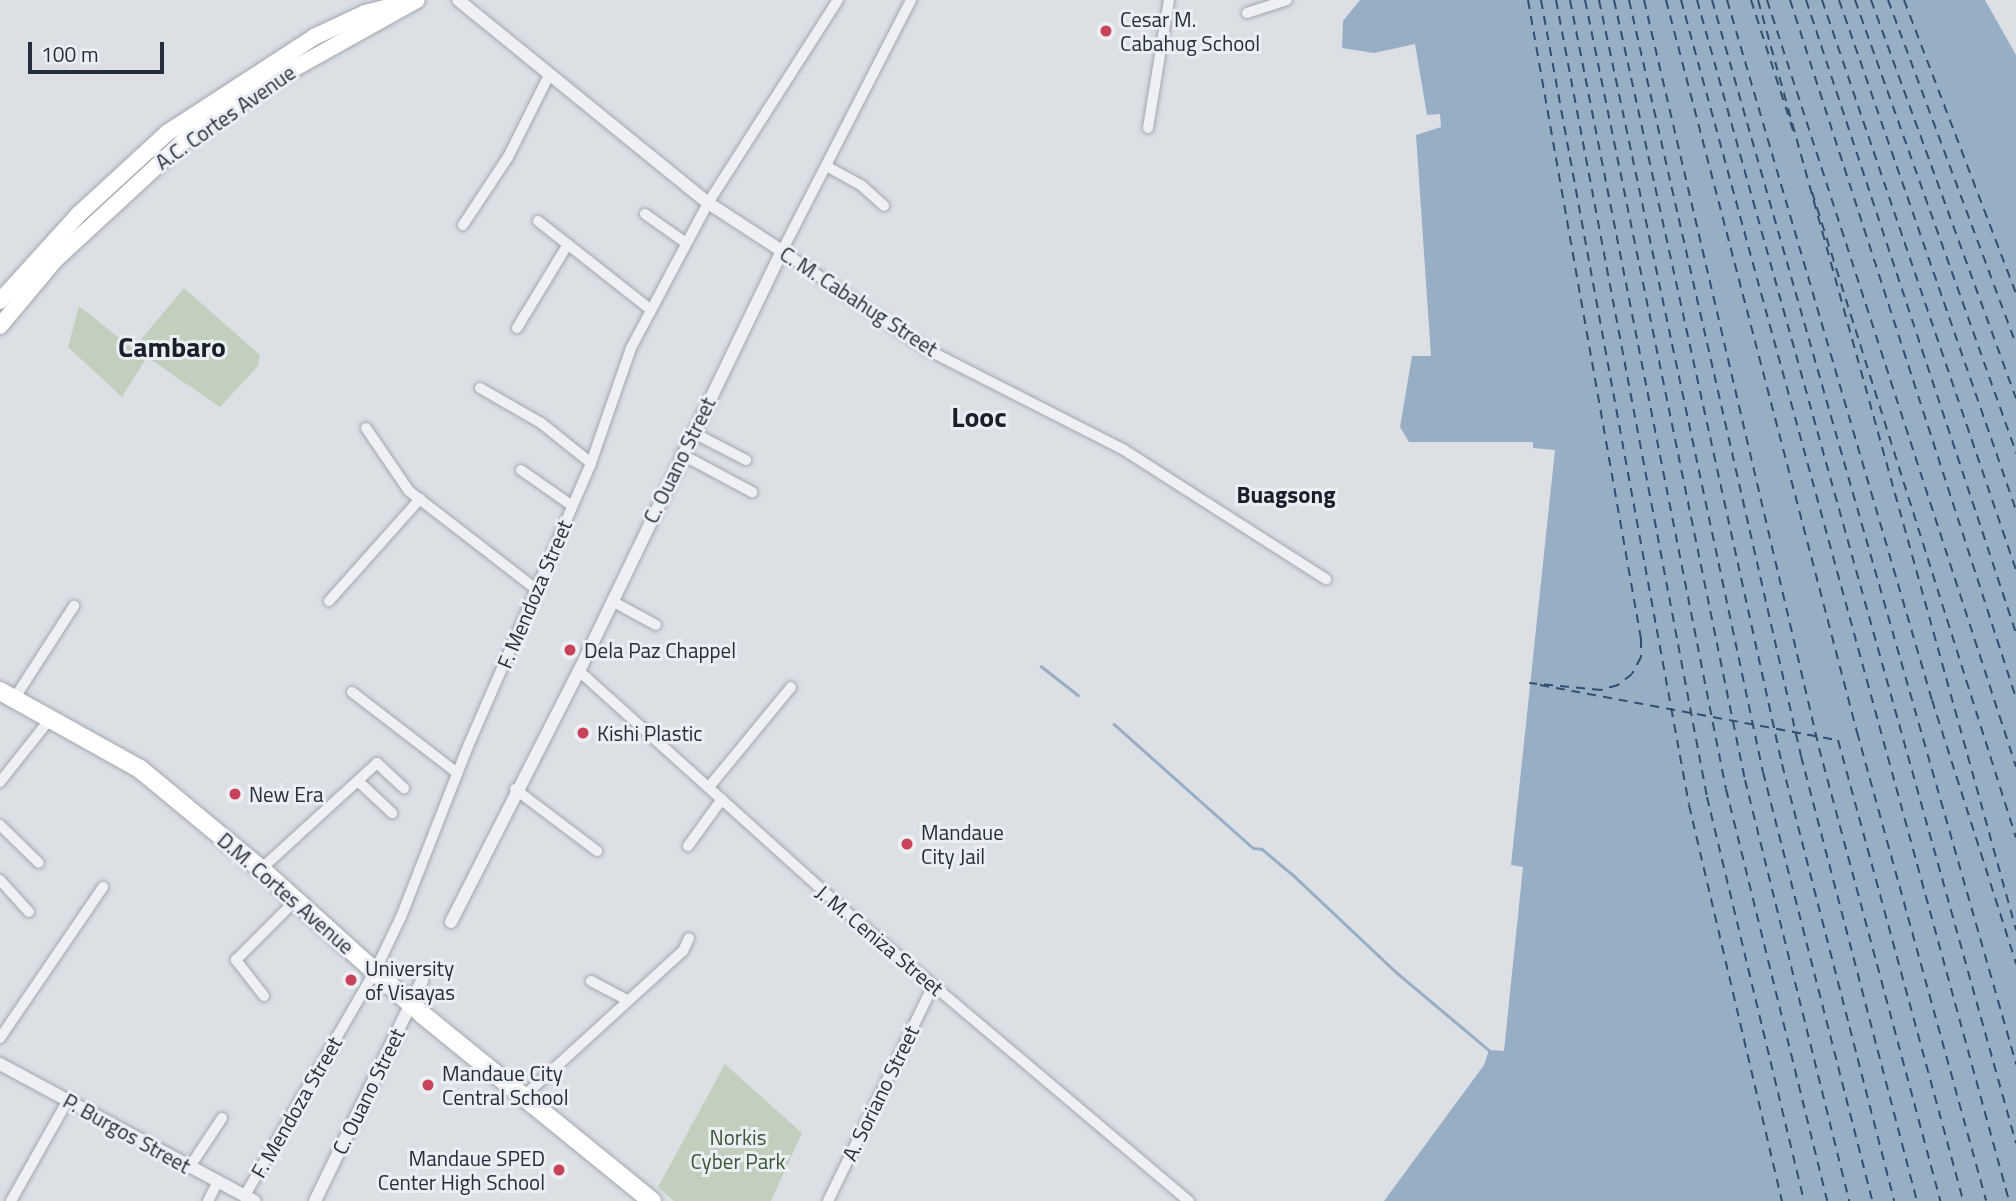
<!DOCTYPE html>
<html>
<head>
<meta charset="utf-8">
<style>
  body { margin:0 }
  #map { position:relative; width:2016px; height:1201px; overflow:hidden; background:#dce0e5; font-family:"Titillium Web",sans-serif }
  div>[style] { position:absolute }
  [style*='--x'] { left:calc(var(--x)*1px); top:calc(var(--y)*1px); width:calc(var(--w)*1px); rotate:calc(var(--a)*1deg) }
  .green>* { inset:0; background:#c2cfbd }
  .water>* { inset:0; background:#97aec5 }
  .stream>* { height:2.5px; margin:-1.25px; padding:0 1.25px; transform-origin:1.25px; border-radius:1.25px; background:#97aec5 }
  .ferry>* { height:2px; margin-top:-1px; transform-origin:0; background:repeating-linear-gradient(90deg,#324d6d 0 9px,transparent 0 16px) }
  .roads { filter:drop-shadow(0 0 2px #a2a7af) drop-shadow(0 0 2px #a2a7af) }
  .minor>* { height:10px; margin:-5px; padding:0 5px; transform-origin:5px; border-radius:5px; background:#eef0f4 }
  .tertiary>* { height:12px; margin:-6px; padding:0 6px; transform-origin:6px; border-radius:6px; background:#eef0f4 }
  .primary>* { height:16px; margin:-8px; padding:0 8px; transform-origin:8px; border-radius:8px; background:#fff }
  .trunk>* { height:18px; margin:-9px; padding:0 9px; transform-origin:9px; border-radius:9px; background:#fff }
  .dots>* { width:19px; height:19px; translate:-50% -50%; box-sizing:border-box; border:4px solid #ebeef3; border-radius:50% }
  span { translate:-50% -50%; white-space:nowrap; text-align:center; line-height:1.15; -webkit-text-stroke:6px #ebeef3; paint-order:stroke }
  .poi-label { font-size:21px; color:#262e3b }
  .left { translate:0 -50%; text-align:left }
  .right { translate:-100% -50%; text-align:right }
  .street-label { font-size:21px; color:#262e3b }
  .park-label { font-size:21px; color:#3b5634 }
  .neighbourhood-label { font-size:23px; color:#191f2b; font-weight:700 }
  .district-label { font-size:28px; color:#191f2b; font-weight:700 }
  .scale { position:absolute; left:28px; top:42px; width:136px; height:32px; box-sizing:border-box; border:4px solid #262e3b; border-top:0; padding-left:9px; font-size:21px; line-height:24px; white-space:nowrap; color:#262e3b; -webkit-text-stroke:5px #ebeef3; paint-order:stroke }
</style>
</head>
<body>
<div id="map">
  <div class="green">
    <div style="clip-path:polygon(184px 288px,260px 355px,258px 366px,220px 407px,147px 357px,122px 397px,68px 347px,79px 306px,133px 349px)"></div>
    <div style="clip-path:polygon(725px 1064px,802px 1133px,771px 1201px,674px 1201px,658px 1187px)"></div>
  </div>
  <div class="water">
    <div style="clip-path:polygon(1360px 0,1985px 0,2016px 55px,2016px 1201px,1384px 1201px,1484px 1065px,1489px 1050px,1504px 1051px,1523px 867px,1511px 865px,1555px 450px,1533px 448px,1533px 442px,1409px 442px,1400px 427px,1412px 356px,1431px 356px,1416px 135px,1441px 127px,1440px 114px,1427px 115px,1415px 44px,1374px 53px,1342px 48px,1343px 21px)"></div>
  </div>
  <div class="stream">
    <div style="--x:1041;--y:666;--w:47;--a:38.1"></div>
    <div style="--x:1114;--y:724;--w:186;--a:41.7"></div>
    <div style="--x:1253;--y:848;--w:9;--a:6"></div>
    <div style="--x:1262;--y:849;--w:38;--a:40"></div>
    <div style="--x:1291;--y:873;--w:144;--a:43.3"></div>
    <div style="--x:1396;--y:972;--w:121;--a:40"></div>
  </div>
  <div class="ferry">
    <div style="--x:1528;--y:0;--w:649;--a:79.97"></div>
    <div style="--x:1641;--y:639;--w:18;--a:90"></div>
    <div style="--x:1641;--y:657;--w:19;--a:118"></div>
    <div style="--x:1632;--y:674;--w:18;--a:142"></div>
    <div style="--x:1618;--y:685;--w:18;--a:164"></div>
    <div style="--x:1601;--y:690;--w:72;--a:-174.4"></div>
    <div style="--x:1541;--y:0;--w:818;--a:79.58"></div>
    <div style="--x:1689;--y:805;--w:407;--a:76.8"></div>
    <div style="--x:1556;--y:0;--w:811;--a:79.27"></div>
    <div style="--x:1707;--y:797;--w:415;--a:76.5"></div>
    <div style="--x:1570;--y:0;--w:804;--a:78.82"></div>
    <div style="--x:1726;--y:789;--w:424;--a:76.2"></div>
    <div style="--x:1585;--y:0;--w:796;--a:78.41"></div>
    <div style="--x:1745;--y:780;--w:434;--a:76.1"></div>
    <div style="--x:1599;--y:0;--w:789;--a:78.01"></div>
    <div style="--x:1763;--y:772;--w:443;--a:75.7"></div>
    <div style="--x:1614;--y:0;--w:782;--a:77.6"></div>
    <div style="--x:1782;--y:764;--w:451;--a:75.6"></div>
    <div style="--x:1629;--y:0;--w:775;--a:77.18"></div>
    <div style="--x:1801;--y:756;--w:460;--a:75.4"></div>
    <div style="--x:1644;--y:0;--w:768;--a:76.83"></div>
    <div style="--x:1819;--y:748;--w:469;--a:75"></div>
    <div style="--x:1666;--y:0;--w:757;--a:75.38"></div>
    <div style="--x:1857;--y:732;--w:486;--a:74.6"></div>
    <div style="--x:1681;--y:0;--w:1245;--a:74.72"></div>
    <div style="--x:1697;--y:0;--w:1187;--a:74.41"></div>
    <div style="--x:1712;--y:0;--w:1107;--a:74.05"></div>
    <div style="--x:1727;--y:0;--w:729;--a:73.68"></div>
    <div style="--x:1932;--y:700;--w:277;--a:72.3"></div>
    <div style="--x:1751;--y:0;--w:137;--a:72.1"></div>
    <div style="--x:1758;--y:0;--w:965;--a:74.49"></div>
    <div style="--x:1767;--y:0;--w:806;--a:72.01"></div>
    <div style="--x:1790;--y:0;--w:734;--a:72.06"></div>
    <div style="--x:1806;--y:0;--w:667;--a:71.65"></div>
    <div style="--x:1822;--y:0;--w:602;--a:71.2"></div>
    <div style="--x:1839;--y:0;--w:540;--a:70.86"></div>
    <div style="--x:1855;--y:0;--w:481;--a:70.4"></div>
    <div style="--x:1871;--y:0;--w:424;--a:70"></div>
    <div style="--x:1888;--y:0;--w:368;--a:69.6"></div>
    <div style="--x:1904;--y:0;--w:315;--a:69.1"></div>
    <div style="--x:1812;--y:192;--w:677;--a:72.47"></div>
    <div style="--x:1540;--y:685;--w:303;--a:10.5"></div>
    <div style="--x:1838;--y:740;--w:478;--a:74.8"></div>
  </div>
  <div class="roads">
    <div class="minor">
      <div style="--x:911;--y:0;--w:282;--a:117.2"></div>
      <div style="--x:782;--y:251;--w:174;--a:34.2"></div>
      <div style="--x:926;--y:349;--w:222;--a:27"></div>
      <div style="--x:1124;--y:450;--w:240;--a:32.6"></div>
      <div style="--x:1247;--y:13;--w:42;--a:-18"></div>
      <div style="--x:1148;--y:128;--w:130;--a:-80.7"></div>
      <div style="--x:828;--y:167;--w:38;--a:29"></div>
      <div style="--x:861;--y:185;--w:31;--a:42"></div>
      <div style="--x:645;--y:214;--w:50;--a:35.3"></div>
      <div style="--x:538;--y:221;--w:144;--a:38.2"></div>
      <div style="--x:463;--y:225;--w:82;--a:-56.5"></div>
      <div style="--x:508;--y:157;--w:89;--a:-63.4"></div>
      <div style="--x:517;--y:328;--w:98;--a:-58.7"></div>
      <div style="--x:480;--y:388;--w:70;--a:29.8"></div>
      <div style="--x:541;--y:423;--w:64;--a:38.7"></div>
      <div style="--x:366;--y:428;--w:76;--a:55.7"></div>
      <div style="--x:409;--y:491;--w:162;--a:37.7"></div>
      <div style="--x:692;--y:432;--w:61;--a:27.4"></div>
      <div style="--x:681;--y:454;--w:81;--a:28.2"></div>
      <div style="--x:521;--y:470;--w:61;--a:35"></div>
      <div style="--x:329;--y:601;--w:137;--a:-48.3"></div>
      <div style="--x:612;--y:601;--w:50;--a:28.6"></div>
      <div style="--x:579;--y:671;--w:355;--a:42"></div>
      <div style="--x:843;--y:909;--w:453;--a:40.2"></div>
      <div style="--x:352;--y:692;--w:133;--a:37.6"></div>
      <div style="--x:14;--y:699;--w:111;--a:-57.2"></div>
      <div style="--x:358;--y:781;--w:47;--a:43.3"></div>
      <div style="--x:0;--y:782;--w:80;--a:-51.6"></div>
      <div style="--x:709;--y:787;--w:129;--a:-50.6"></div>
      <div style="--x:515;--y:789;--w:103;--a:37.1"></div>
      <div style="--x:0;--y:825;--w:54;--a:44.3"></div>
      <div style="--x:688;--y:846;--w:58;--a:-54.1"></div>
      <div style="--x:261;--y:869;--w:157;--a:-42.4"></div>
      <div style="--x:377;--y:763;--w:37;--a:43"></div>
      <div style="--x:0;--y:880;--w:43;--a:47.8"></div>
      <div style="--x:591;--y:981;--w:41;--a:27.8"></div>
      <div style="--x:264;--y:996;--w:46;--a:-127.9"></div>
      <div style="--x:236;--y:960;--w:83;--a:-45"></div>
      <div style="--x:0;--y:1038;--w:183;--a:-55.7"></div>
      <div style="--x:524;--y:1096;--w:215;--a:-42.4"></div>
      <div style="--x:683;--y:951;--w:14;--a:-65"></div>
      <div style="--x:189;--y:1168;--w:60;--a:-56.6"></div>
      <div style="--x:244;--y:1197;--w:261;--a:-59.9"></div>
      <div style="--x:375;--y:971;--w:60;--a:-64.3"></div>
      <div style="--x:401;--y:917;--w:178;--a:-68.6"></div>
      <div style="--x:466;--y:751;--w:314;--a:-66.5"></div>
      <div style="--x:591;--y:463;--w:122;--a:-70.8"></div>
      <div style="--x:631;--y:348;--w:164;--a:-62"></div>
      <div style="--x:708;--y:203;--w:241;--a:-57.4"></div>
      <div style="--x:11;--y:1201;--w:116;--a:-60.6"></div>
      <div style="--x:208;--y:1201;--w:20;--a:-63"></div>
      <div style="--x:828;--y:1201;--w:239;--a:-64"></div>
    </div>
    <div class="tertiary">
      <div style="--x:451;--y:922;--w:282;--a:-63"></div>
      <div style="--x:579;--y:671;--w:466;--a:-64.2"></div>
      <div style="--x:782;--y:251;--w:88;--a:-147"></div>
      <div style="--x:708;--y:203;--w:322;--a:-140.9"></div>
      <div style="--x:0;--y:1064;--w:289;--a:28.3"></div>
      <div style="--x:315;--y:1201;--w:245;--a:-64.1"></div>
    </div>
    <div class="primary">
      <div style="--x:0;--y:301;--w:118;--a:-47.8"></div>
      <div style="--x:79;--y:214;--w:120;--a:-42.6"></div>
      <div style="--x:167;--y:133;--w:176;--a:-33.1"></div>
      <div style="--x:314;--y:37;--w:56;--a:-25.2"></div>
      <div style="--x:365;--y:13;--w:36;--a:-14"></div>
      <div style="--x:0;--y:326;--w:86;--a:-50.2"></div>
      <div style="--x:55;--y:260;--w:176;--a:-42.7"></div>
      <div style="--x:184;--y:141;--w:110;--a:-34.3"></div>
      <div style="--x:275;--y:79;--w:162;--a:-29.1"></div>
    </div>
    <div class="trunk">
      <div style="--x:0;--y:691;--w:160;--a:29.1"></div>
      <div style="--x:140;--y:769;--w:157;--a:39.6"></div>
      <div style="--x:261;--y:869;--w:218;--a:42"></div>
      <div style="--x:423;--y:1015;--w:295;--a:39.1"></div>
    </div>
  </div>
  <div class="dots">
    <div style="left:1106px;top:31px;background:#c84359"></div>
    <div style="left:570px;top:650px;background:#c84359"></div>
    <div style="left:583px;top:733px;background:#c84359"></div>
    <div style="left:235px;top:794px;background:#c84359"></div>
    <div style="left:907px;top:844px;background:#c84359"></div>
    <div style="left:351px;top:980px;background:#c84359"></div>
    <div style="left:428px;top:1085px;background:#c84359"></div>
    <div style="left:559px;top:1170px;background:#c84359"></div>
  </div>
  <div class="poi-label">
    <span class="left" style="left:1120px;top:31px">Cesar M.<br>Cabahug School</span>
    <span class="left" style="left:584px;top:650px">Dela Paz Chappel</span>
    <span class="left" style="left:597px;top:733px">Kishi Plastic</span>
    <span class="left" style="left:249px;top:794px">New Era</span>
    <span class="left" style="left:921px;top:844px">Mandaue<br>City Jail</span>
    <span class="left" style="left:365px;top:980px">University<br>of Visayas</span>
    <span class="left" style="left:442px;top:1085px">Mandaue City<br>Central School</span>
    <span class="right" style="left:545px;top:1170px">Mandaue SPED<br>Center High School</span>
  </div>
  <div class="street-label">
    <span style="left:225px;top:117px;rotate:-35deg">A.C. Cortes Avenue</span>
    <span style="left:859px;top:301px;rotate:33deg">C. M. Cabahug Street</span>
    <span style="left:679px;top:460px;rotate:-64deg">C. Ouano Street</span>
    <span style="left:534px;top:594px;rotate:-67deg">F. Mendoza Street</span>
    <span style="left:286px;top:893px;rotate:41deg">D.M. Cortes Avenue</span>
    <span style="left:880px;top:940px;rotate:40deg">J. M. Ceniza Street</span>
    <span style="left:368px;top:1091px;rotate:-64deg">C. Ouano Street</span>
    <span style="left:880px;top:1093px;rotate:-64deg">A. Soriano Street</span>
    <span style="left:296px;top:1107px;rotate:-60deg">F. Mendoza Street</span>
    <span style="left:127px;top:1133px;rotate:29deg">P. Burgos Street</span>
  </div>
  <div class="park-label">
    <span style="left:738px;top:1149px">Norkis<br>Cyber Park</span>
  </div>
  <div class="neighbourhood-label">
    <span style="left:1286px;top:495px">Buagsong</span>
  </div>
  <div class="district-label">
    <span style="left:172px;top:347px">Cambaro</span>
    <span style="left:979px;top:417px">Looc</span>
  </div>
  <div class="scale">100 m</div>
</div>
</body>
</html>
